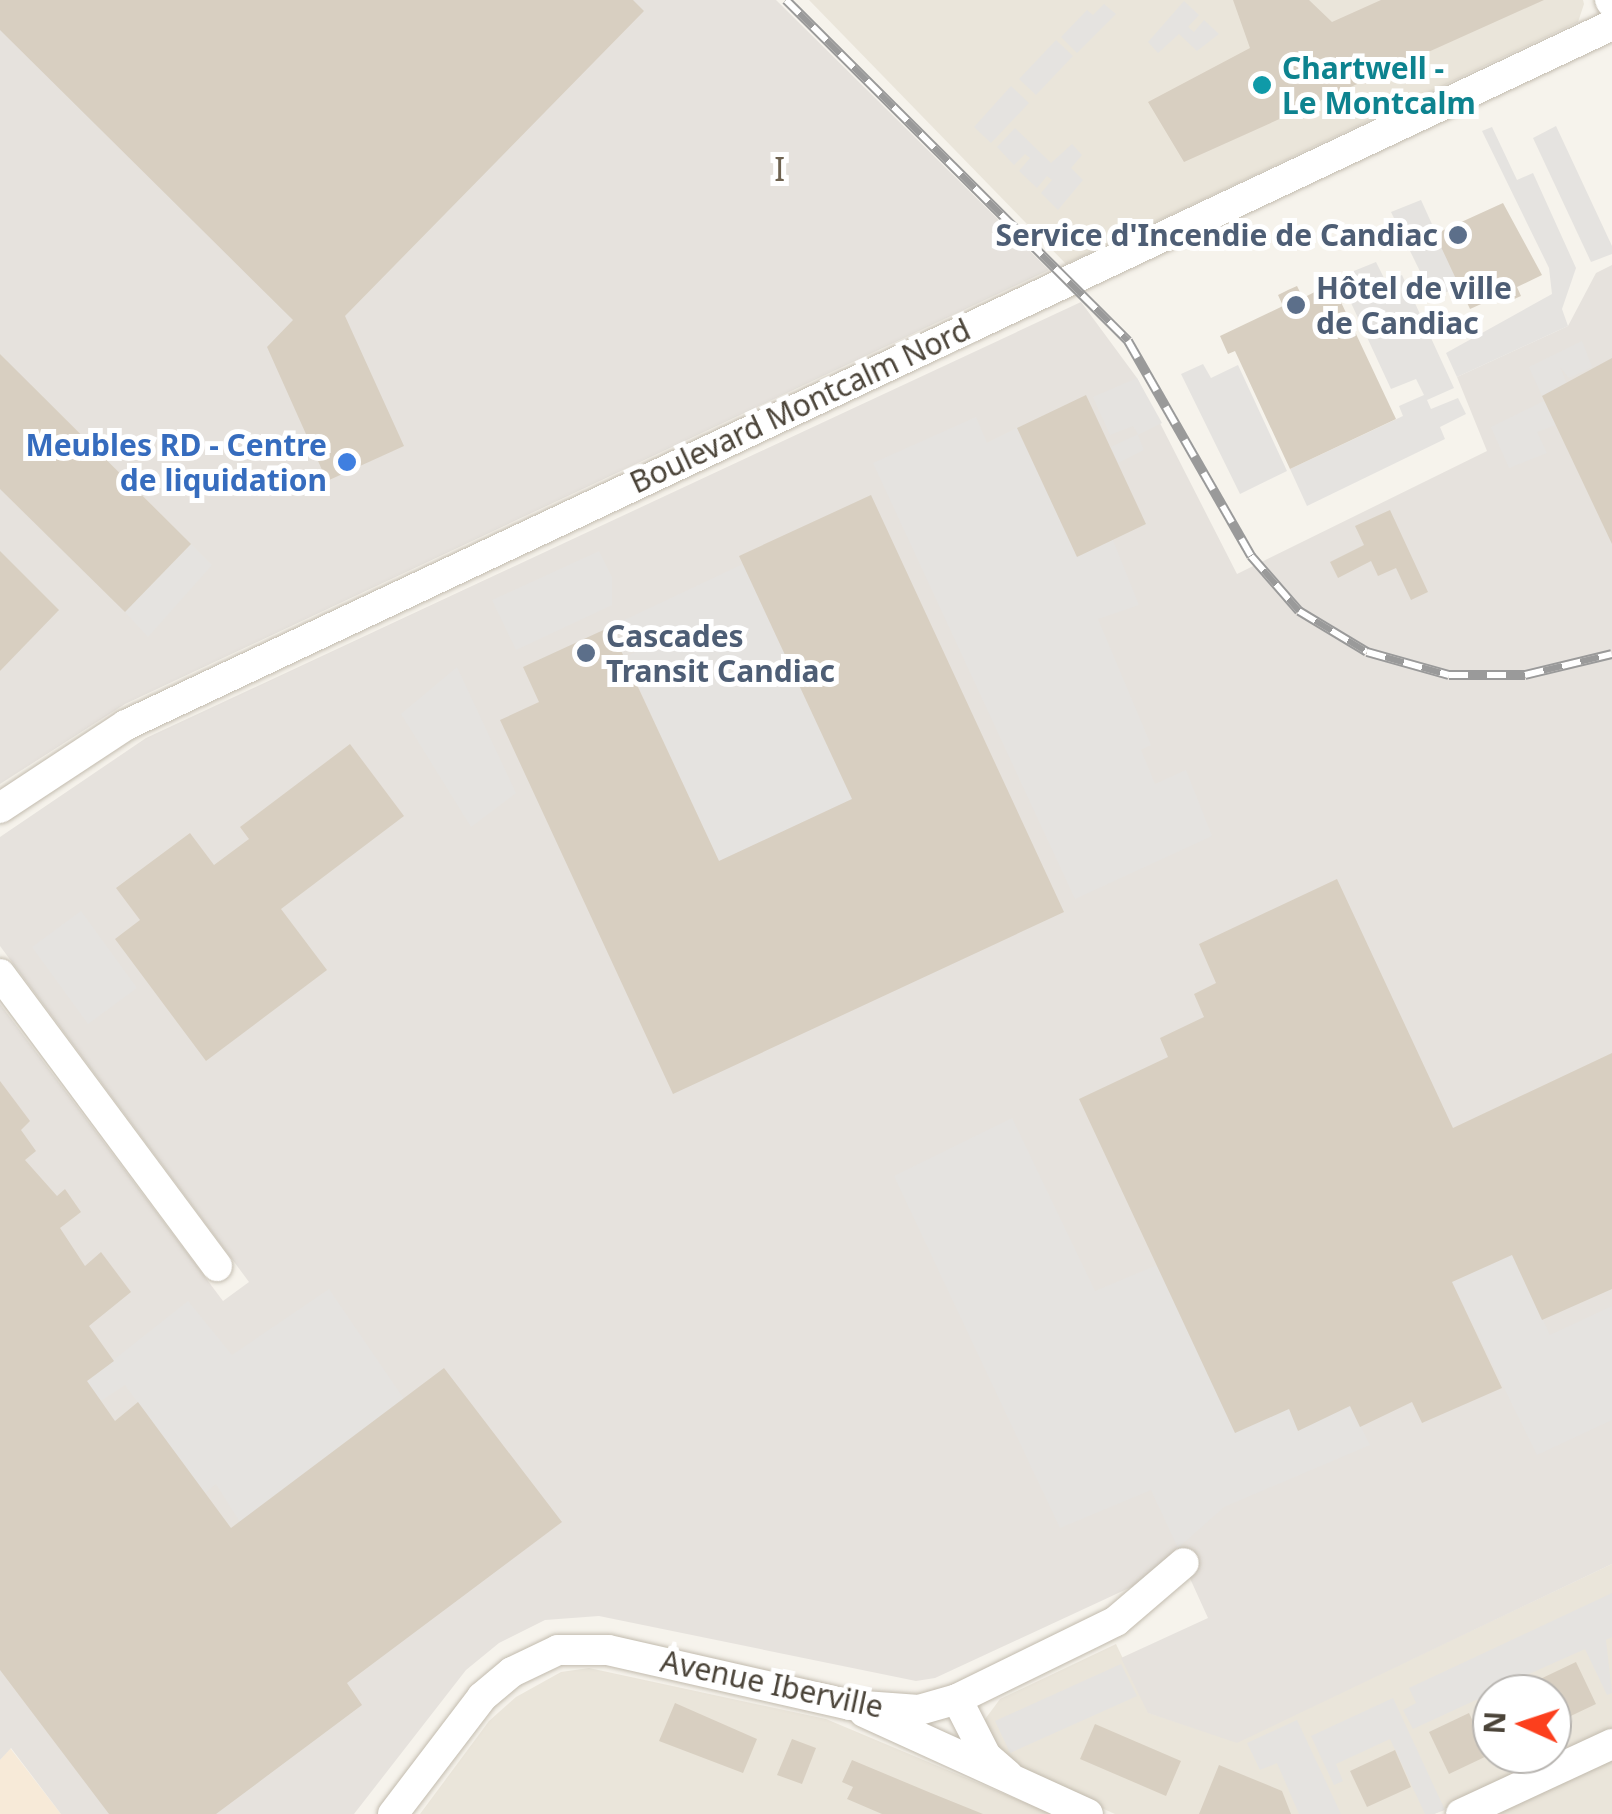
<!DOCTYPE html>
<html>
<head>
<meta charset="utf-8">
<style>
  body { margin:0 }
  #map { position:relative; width:1612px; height:1814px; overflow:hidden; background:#f6f3ec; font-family:"Noto Sans",sans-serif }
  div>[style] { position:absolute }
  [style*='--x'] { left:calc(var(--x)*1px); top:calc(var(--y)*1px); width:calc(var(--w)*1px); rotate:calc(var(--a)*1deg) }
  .residential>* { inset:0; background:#eae5da }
  .commercial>* { inset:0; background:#f7ead8 }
  .industrial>* { inset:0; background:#e6e2dd }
  .parking>* { inset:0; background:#e5e3e0 }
  .building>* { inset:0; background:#d8cfc1 }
  .roads { filter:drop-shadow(0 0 2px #c2bbae) drop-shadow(0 0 2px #c2bbae) }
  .minor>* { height:30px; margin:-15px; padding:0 15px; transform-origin:15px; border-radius:15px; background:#fff }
  .rail>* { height:10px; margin-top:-5px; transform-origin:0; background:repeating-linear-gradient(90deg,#fff 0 19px,#9a9a9a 0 38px); box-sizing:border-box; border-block:2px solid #9a9a9a }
  .dots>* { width:28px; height:28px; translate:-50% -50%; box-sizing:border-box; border:5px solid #fff; border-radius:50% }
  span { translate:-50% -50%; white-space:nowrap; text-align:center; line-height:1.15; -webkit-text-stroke:10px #fff; paint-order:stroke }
  .culture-label { font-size:30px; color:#0d838f; font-weight:700 }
  .left { translate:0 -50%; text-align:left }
  .service-label { font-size:30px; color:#4e5e75; font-weight:700 }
  .right { translate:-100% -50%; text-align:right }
  .street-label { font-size:30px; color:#4b4439 }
  .shop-label { font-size:30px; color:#366cbe; font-weight:700 }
  .neighbourhood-label { font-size:32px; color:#6e6250; letter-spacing:2.5px }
  .north { position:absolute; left:1472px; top:1674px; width:100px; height:100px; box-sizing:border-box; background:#fff; border:2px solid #b7b4b0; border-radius:50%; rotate:273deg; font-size:28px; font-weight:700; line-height:40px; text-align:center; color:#4b4439 }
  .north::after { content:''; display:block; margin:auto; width:35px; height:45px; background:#fc3f1d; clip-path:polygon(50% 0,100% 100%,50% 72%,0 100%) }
</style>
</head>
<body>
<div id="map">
  <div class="residential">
    <div style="clip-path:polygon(809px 0,1583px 0,1584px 4px,1578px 22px,1066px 264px)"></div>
    <div style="clip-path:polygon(evenodd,1612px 1564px,1612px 1730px,1434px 1814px,1115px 1814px,1029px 1776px,1000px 1755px,983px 1722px,1000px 1699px,1116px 1644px,1149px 1713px,1237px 1742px,1612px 1564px,1492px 1694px,1552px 1694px,1552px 1754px,1492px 1754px,1492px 1694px)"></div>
    <div style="clip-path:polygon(589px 1668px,826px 1719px,1052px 1814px,420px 1814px,489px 1721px,516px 1697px,561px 1672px)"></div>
    <div style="clip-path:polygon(1612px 1756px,1612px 1814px,1488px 1814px)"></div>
  </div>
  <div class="commercial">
    <div style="clip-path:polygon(10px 1748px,61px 1814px,0 1814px,0 1760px)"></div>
  </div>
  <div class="industrial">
    <div style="clip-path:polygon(0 0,776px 0,1049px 270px,125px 704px,0 784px)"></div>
    <div style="clip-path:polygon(1612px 265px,1612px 1564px,1237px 1743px,1148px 1713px,1121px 1658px,1208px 1618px,1183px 1563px,935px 1678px,916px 1681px,599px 1616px,545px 1620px,499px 1643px,466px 1670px,354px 1814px,61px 1814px,11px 1748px,0 1760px,0 1004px,223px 1301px,249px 1282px,0 946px,0 837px,146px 738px,1081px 302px,1137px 378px,1237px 574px,1487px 451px,1457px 377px,1568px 326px,1596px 273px)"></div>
  </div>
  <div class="parking">
    <div style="clip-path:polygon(1184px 1px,1199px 15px,1188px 27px,1194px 32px,1204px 20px,1219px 34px,1197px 51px,1179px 34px,1158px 53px,1148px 42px)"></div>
    <div style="clip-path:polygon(1104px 4px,1116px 14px,1077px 53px,1061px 37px,1087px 10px,1093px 15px)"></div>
    <div style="clip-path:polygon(1056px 40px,1073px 56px,1036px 95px,1019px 79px)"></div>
    <div style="clip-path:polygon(1011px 86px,1029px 103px,991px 143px,974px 127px)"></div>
    <div style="clip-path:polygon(1556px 126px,1612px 246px,1612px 254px,1591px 262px,1533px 138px)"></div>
    <div style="clip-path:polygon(1492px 127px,1517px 180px,1533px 173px,1576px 268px,1562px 309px,1568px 326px,1457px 377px,1446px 353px,1552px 294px,1549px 268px,1482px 131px)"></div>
    <div style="clip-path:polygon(1015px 128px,1051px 163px,1072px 144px,1082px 155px,1071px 168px,1083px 180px,1058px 210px,1041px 193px,1052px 180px,1047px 176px,1037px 188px,1019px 171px,1030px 158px,1025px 154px,1014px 165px,997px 147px)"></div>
    <div style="clip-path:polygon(1421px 200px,1460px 286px,1433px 298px,1391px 212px)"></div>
    <div style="clip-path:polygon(1376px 262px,1386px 282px,1402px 275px,1454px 388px,1427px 400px,1431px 409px,1458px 398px,1466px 414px,1440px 427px,1445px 439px,1307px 506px,1290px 469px,1403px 416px,1399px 406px,1424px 395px,1416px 379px,1391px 389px,1339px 277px)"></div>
    <div style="clip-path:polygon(1582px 341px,1592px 367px,1569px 378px,1560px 367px,1567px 384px,1542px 396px,1529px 367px)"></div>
    <div style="clip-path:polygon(1203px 364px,1211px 378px,1238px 365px,1287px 471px,1240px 494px,1181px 374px)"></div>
    <div style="clip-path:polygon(1137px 378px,1162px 423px,1138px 435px,1144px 450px,1118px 463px,1111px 447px,1138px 434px,1133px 426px,1110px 435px,1093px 397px)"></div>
    <div style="clip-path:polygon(1544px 401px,1556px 425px,1537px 432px,1547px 453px,1509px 468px,1491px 427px)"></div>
    <div style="clip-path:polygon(976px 417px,987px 443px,1017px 428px,1077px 556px,1113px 540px,1139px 605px,1098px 619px,1151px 745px,1141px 750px,1155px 784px,1186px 770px,1212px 836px,1075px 899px,873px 463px)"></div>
    <div style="clip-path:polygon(191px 544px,212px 565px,148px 637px,125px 612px)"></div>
    <div style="clip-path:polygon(599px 551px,612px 577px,612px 605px,516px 650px,492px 600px)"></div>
    <div style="clip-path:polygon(743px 564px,852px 799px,719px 861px,625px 658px,635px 652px,620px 622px)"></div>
    <div style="clip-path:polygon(457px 667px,516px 793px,471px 827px,401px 714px)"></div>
    <div style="clip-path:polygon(81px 911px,137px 988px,88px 1024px,32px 947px)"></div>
    <div style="clip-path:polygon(1012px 1118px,1095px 1291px,1157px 1265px,1289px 1409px,1350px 1406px,1370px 1445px,1224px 1507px,1178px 1548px,1151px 1490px,1060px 1528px,894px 1176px)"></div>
    <div style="clip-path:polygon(1512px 1255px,1550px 1335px,1612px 1306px,1612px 1420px,1537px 1455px,1452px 1282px)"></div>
    <div style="clip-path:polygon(329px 1289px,404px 1399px,240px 1522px,216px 1484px,205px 1493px,125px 1385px,101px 1401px,87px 1381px,188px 1301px,232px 1355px)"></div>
    <div style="clip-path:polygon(1612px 1593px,1612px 1637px,1606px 1640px,1612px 1693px,1607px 1695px,1585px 1649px,1520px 1678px,1527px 1694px,1492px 1694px,1492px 1729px,1478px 1699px,1413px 1729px,1403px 1710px,1416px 1703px,1409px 1688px)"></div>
    <div style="clip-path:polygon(1121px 1664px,1137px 1696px,1010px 1753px,995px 1721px)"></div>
    <div style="clip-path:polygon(1393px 1698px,1445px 1810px,1434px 1814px,1425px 1814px,1390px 1739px,1336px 1764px,1343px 1781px,1334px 1785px,1311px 1736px)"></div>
    <div style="clip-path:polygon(1297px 1720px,1341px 1814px,1299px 1814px,1277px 1763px,1260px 1770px,1247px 1743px)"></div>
  </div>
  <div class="building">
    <div style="clip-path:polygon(0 0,633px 0,644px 11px,345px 316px,404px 446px,327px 481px,267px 347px,293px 320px,0 30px)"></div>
    <div style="clip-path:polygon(1233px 0,1309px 0,1332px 22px,1381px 0,1544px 0,1184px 162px,1148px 102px,1250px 48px)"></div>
    <div style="clip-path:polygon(1503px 203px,1542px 275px,1517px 287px,1521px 296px,1503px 304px,1499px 296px,1470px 309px,1435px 234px)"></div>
    <div style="clip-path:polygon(1332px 283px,1396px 419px,1290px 469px,1235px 351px,1228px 354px,1220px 336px,1283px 306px,1278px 295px,1288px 290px,1297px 286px,1303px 298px)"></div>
    <div style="clip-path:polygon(0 354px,191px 544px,125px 612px,0 489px)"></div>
    <div style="clip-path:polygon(1612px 358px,1612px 544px,1542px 396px)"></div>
    <div style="clip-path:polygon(1086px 395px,1146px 524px,1077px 557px,1017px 428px)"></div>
    <div style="clip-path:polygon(871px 495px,1064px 912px,673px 1094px,500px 720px,539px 702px,523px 667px,610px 627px,719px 861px,852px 799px,739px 556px)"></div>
    <div style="clip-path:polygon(1390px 510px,1428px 592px,1411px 600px,1396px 568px,1378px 576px,1371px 561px,1338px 578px,1330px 562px,1364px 545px,1355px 526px)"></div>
    <div style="clip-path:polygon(0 551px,59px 610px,0 671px)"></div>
    <div style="clip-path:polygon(350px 744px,404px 816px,281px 909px,327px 970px,206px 1061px,115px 939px,140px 920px,116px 888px,190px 833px,214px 865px,249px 839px,240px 827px)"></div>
    <div style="clip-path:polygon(1337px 879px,1453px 1128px,1612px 1053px,1612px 1289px,1542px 1320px,1512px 1255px,1452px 1282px,1502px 1388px,1422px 1423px,1412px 1402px,1360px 1427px,1350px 1406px,1298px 1431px,1289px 1409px,1235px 1433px,1079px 1099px,1168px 1057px,1160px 1038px,1204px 1017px,1194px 994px,1216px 983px,1199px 944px)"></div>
    <div style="clip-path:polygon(0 1081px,30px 1121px,21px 1130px,36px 1151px,25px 1160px,57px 1196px,65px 1189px,81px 1212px,60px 1228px,85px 1266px,101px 1252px,131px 1292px,89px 1326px,114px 1361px,87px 1381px,115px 1421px,138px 1402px,231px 1528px,444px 1368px,562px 1522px,347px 1683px,362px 1705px,216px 1814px,109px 1814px,0 1670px)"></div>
    <div style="clip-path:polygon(1576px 1662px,1596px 1704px,1556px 1723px,1552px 1694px,1542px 1694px,1536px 1681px)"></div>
    <div style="clip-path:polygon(675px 1703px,757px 1739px,743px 1773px,659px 1741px)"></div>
    <div style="clip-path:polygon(1469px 1713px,1489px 1755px,1449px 1774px,1429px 1732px)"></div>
    <div style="clip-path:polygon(1095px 1724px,1181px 1761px,1166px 1796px,1080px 1759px)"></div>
    <div style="clip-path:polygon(792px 1739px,816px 1748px,802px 1784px,777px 1775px)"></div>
    <div style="clip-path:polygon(1395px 1750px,1411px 1787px,1367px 1807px,1350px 1771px)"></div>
    <div style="clip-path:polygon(852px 1760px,931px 1793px,983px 1814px,882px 1814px,847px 1799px,853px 1787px,842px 1782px)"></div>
    <div style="clip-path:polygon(1219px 1765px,1282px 1791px,1291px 1814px,1199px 1814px)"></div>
  </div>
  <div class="roads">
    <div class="minor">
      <div style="--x:1610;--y:0;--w:4;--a:56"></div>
      <div style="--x:0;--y:808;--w:151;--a:-33.4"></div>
      <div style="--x:126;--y:725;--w:1643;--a:-25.22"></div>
      <div style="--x:0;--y:974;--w:364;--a:53.4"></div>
      <div style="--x:957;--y:1699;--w:64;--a:63"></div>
      <div style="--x:986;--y:1756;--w:29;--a:41"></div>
      <div style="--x:864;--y:1712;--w:246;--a:24.5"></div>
      <div style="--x:393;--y:1814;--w:147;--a:-52.7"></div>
      <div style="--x:482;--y:1697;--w:39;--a:-40"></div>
      <div style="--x:512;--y:1672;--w:51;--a:-25.6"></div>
      <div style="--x:558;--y:1650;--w:50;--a:0"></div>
      <div style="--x:608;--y:1650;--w:248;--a:12.8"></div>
      <div style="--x:850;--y:1705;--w:69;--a:4.1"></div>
      <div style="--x:919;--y:1710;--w:40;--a:-16"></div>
      <div style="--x:957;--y:1699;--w:177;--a:-26.1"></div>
      <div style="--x:1116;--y:1621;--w:89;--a:-40.5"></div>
      <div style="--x:1461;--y:1814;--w:166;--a:-24.9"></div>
    </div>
  </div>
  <div class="rail">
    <div style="--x:786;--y:0;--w:483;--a:44.9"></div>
    <div style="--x:1128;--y:341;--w:248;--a:60.2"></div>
    <div style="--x:1251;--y:556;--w:73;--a:48.9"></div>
    <div style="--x:1299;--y:611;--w:79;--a:31.1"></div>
    <div style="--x:1367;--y:652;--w:85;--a:15.7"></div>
    <div style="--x:1449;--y:675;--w:76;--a:0"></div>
    <div style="--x:1525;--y:675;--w:89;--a:-13.6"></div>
  </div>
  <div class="dots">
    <div style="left:1262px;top:85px;background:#0f9aa8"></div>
    <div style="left:1458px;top:235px;background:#5c6f8a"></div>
    <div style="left:1296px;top:305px;background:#5c6f8a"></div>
    <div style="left:347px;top:462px;background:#3f7fe0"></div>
    <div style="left:586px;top:653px;background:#5c6f8a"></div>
  </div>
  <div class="culture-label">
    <span class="left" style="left:1282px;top:85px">Chartwell -<br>Le Montcalm</span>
  </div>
  <div class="service-label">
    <span class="right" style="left:1438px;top:235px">Service d'Incendie de Candiac</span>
    <span class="left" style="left:1316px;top:305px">Hôtel de ville<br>de Candiac</span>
    <span class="left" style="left:606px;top:653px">Cascades<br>Transit Candiac</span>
  </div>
  <div class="street-label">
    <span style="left:800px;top:406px;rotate:-25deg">Boulevard Montcalm Nord</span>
    <span style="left:772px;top:1684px;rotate:12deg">Avenue Iberville</span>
  </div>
  <div class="shop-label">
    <span class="right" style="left:327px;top:462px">Meubles RD - Centre<br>de liquidation</span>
  </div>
  <div class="neighbourhood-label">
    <span style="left:781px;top:169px">I</span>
  </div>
  <div class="north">N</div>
</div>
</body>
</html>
